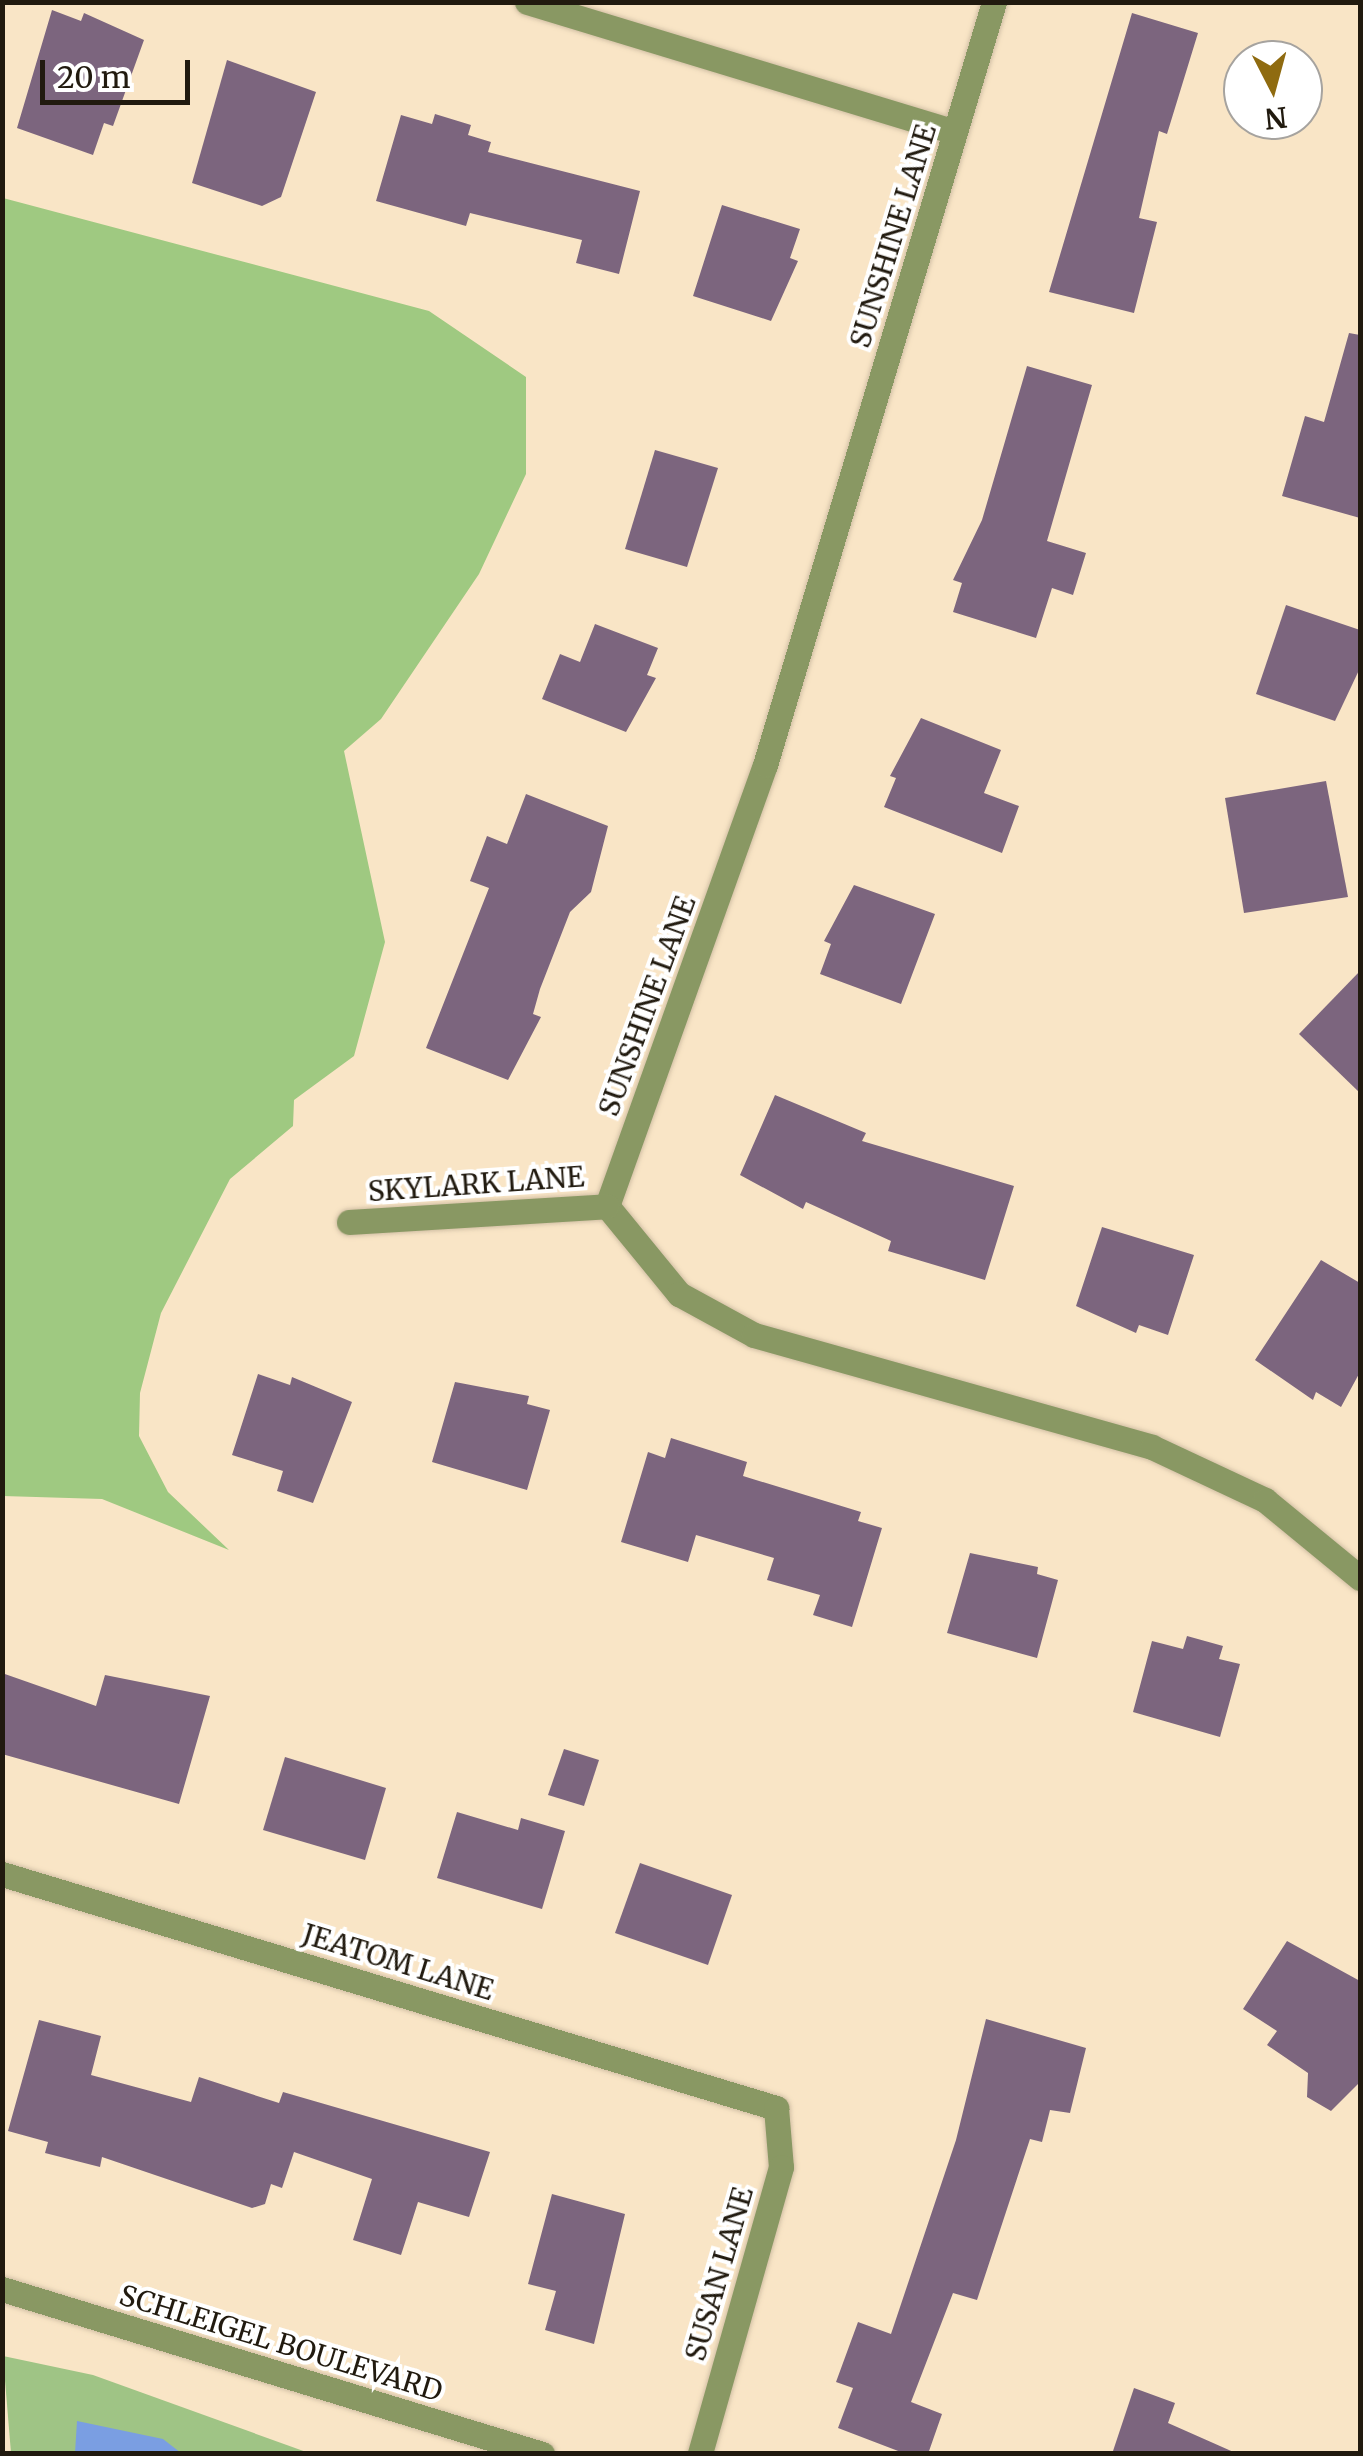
<!DOCTYPE html>
<html>
<head>
<meta charset="utf-8">
<style>
  body { margin:0 }
  #map { position:relative; width:1363px; height:2456px; overflow:hidden; background:#f9e5c6; font-family:Merriweather,serif }
  div>[style] { position:absolute }
  [style*='--x'] { left:calc(var(--x)*1px); top:calc(var(--y)*1px); width:calc(var(--w)*1px); rotate:calc(var(--a)*1deg) }
  .green>* { inset:0; background:#9fc485 }
  .forest>* { inset:0; background:#9fc981 }
  .water>* { inset:0; background:#7a9ee2 }
  .building>* { inset:0; background:#7c657e }
  .roads { filter:drop-shadow(0 0 2px #d2c0a5) drop-shadow(0 0 2px #d2c0a5) }
  .minor>* { height:25px; margin:-12.5px; padding:0 12.5px; transform-origin:12.5px; border-radius:12.5px; background:#899863 }
  span { translate:-50% -50%; white-space:nowrap; text-align:center; line-height:1.15; -webkit-text-stroke:8px #fff; paint-order:stroke }
  .street-label { font-size:28px; color:#211a0f }
  .frame { position:absolute; inset:0; border:5px solid #211a0f; pointer-events:none }
  .north { position:absolute; left:1223px; top:40px; width:100px; height:100px; box-sizing:border-box; background:#fff; border:2px solid #a6a39f; border-radius:50%; rotate:174deg; font-size:28px; font-weight:700; line-height:40px; text-align:center; color:#211a0f }
  .north::after { content:''; display:block; margin:auto; width:35px; height:45px; background:#8f6b10; clip-path:polygon(50% 0,100% 100%,50% 72%,0 100%) }
  .scale { position:absolute; left:40px; top:60px; width:150px; height:45px; box-sizing:border-box; border:5px solid #211a0f; border-top:0; padding-left:12px; font-size:30px; line-height:35px; white-space:nowrap; color:#211a0f; -webkit-text-stroke:8px #fff; paint-order:stroke }
</style>
</head>
<body>
<div id="map">
  <div class="green">
    <div style="clip-path:polygon(3px 2356px,93px 2375px,309px 2453px,11px 2453px)"></div>
  </div>
  <div class="forest">
    <div style="clip-path:polygon(3px 198px,429px 311px,526px 377px,526px 474px,479px 574px,381px 719px,344px 751px,385px 942px,354px 1056px,294px 1100px,293px 1126px,230px 1179px,161px 1313px,140px 1393px,139px 1436px,168px 1492px,229px 1550px,102px 1499px,3px 1496px)"></div>
  </div>
  <div class="water">
    <div style="clip-path:polygon(77px 2421px,163px 2439px,181px 2453px,75px 2453px)"></div>
  </div>
  <div class="building">
    <div style="clip-path:polygon(52px 10px,81px 21px,84px 13px,144px 40px,113px 126px,104px 123px,93px 155px,17px 128px)"></div>
    <div style="clip-path:polygon(1132px 13px,1198px 33px,1167px 134px,1159px 131px,1139px 218px,1157px 222px,1134px 313px,1049px 292px)"></div>
    <div style="clip-path:polygon(227px 60px,316px 92px,281px 197px,262px 206px,192px 183px)"></div>
    <div style="clip-path:polygon(435px 114px,471px 125px,468px 135px,491px 142px,488px 152px,640px 191px,619px 274px,576px 263px,582px 240px,470px 213px,466px 226px,376px 201px,401px 115px,432px 124px)"></div>
    <div style="clip-path:polygon(722px 205px,800px 229px,790px 258px,798px 261px,771px 321px,693px 296px)"></div>
    <div style="clip-path:polygon(1349px 333px,1360px 335px,1360px 518px,1282px 496px,1305px 416px,1324px 422px)"></div>
    <div style="clip-path:polygon(1027px 366px,1092px 385px,1047px 541px,1086px 553px,1073px 595px,1052px 588px,1036px 638px,953px 612px,962px 583px,953px 580px,982px 520px)"></div>
    <div style="clip-path:polygon(655px 450px,718px 468px,687px 567px,625px 549px)"></div>
    <div style="clip-path:polygon(1286px 605px,1360px 630px,1360px 668px,1335px 721px,1256px 694px)"></div>
    <div style="clip-path:polygon(595px 624px,658px 648px,647px 675px,656px 678px,626px 732px,542px 699px,560px 654px,580px 662px)"></div>
    <div style="clip-path:polygon(921px 718px,1001px 750px,984px 793px,1019px 806px,1002px 853px,884px 807px,896px 778px,890px 776px)"></div>
    <div style="clip-path:polygon(1326px 781px,1348px 897px,1244px 913px,1225px 798px)"></div>
    <div style="clip-path:polygon(526px 794px,608px 826px,591px 892px,570px 912px,540px 989px,533px 1014px,541px 1017px,508px 1080px,426px 1048px,489px 888px,470px 881px,487px 836px,507px 844px)"></div>
    <div style="clip-path:polygon(854px 885px,935px 914px,901px 1004px,820px 974px,831px 944px,824px 941px)"></div>
    <div style="clip-path:polygon(1360px 971px,1360px 1093px,1299px 1034px)"></div>
    <div style="clip-path:polygon(775px 1095px,866px 1133px,862px 1141px,1014px 1186px,985px 1280px,888px 1251px,891px 1241px,806px 1202px,803px 1209px,740px 1175px)"></div>
    <div style="clip-path:polygon(1102px 1227px,1194px 1255px,1168px 1335px,1139px 1325px,1136px 1333px,1076px 1306px)"></div>
    <div style="clip-path:polygon(1321px 1260px,1360px 1283px,1360px 1372px,1341px 1407px,1316px 1392px,1313px 1400px,1255px 1360px)"></div>
    <div style="clip-path:polygon(258px 1374px,290px 1385px,292px 1377px,352px 1402px,313px 1503px,277px 1491px,283px 1471px,232px 1455px)"></div>
    <div style="clip-path:polygon(455px 1382px,529px 1396px,527px 1404px,550px 1410px,527px 1490px,432px 1462px)"></div>
    <div style="clip-path:polygon(671px 1438px,747px 1462px,743px 1476px,861px 1512px,858px 1521px,882px 1528px,852px 1627px,813px 1615px,820px 1595px,767px 1580px,774px 1558px,696px 1535px,688px 1562px,621px 1542px,648px 1452px,665px 1458px)"></div>
    <div style="clip-path:polygon(970px 1553px,1038px 1567px,1037px 1574px,1058px 1580px,1037px 1658px,947px 1633px)"></div>
    <div style="clip-path:polygon(1187px 1636px,1223px 1646px,1219px 1659px,1240px 1664px,1220px 1737px,1133px 1712px,1152px 1641px,1183px 1649px)"></div>
    <div style="clip-path:polygon(2px 1673px,96px 1706px,105px 1675px,210px 1696px,179px 1804px,2px 1754px)"></div>
    <div style="clip-path:polygon(564px 1749px,599px 1760px,584px 1806px,548px 1795px)"></div>
    <div style="clip-path:polygon(285px 1757px,386px 1788px,365px 1860px,263px 1830px)"></div>
    <div style="clip-path:polygon(457px 1812px,518px 1830px,521px 1818px,565px 1831px,542px 1909px,437px 1878px)"></div>
    <div style="clip-path:polygon(640px 1863px,732px 1895px,708px 1965px,615px 1933px)"></div>
    <div style="clip-path:polygon(1287px 1941px,1360px 1981px,1360px 2082px,1331px 2111px,1307px 2097px,1308px 2073px,1267px 2045px,1277px 2031px,1243px 2009px)"></div>
    <div style="clip-path:polygon(986px 2019px,1086px 2048px,1070px 2113px,1050px 2110px,1042px 2142px,1030px 2139px,977px 2300px,953px 2293px,911px 2402px,942px 2414px,928px 2454px,906px 2454px,838px 2428px,853px 2388px,836px 2382px,858px 2322px,891px 2334px,956px 2140px)"></div>
    <div style="clip-path:polygon(39px 2020px,101px 2036px,91px 2075px,191px 2102px,199px 2077px,279px 2103px,283px 2092px,490px 2152px,469px 2217px,418px 2202px,401px 2255px,353px 2240px,372px 2179px,294px 2152px,282px 2188px,271px 2184px,265px 2204px,252px 2208px,102px 2157px,100px 2167px,45px 2153px,48px 2142px,8px 2131px)"></div>
    <div style="clip-path:polygon(552px 2194px,625px 2214px,594px 2344px,545px 2330px,556px 2291px,528px 2284px)"></div>
    <div style="clip-path:polygon(1134px 2388px,1175px 2403px,1168px 2423px,1238px 2454px,1112px 2454px)"></div>
  </div>
  <div class="roads">
    <div class="minor">
      <div style="--x:527;--y:2;--w:447;--a:16.9"></div>
      <div style="--x:607;--y:1206;--w:468;--a:-70.3"></div>
      <div style="--x:765;--y:765;--w:797;--a:-73.29"></div>
      <div style="--x:607;--y:1206;--w:114;--a:50.7"></div>
      <div style="--x:679;--y:1294;--w:85;--a:28.7"></div>
      <div style="--x:754;--y:1335;--w:413;--a:15.7"></div>
      <div style="--x:1152;--y:1447;--w:125;--a:25.1"></div>
      <div style="--x:1265;--y:1500;--w:123;--a:39.4"></div>
      <div style="--x:349;--y:1222;--w:258;--a:-3.5"></div>
      <div style="--x:2;--y:1874;--w:809;--a:16.82"></div>
      <div style="--x:776;--y:2108;--w:59;--a:85.2"></div>
      <div style="--x:781;--y:2167;--w:298;--a:105.8"></div>
      <div style="--x:2;--y:2289;--w:565;--a:16.99"></div>
    </div>
  </div>
  <div class="street-label">
    <span style="left:893px;top:236px;rotate:-73deg">SUNSHINE LANE</span>
    <span style="left:647px;top:1006px;rotate:-70deg">SUNSHINE LANE</span>
    <span style="left:476px;top:1184px;rotate:-4deg">SKYLARK LANE</span>
    <span style="left:398px;top:1962px;rotate:17deg">JEATOM LANE</span>
    <span style="left:719px;top:2274px;rotate:-74deg">SUSAN LANE</span>
    <span style="left:281px;top:2343px;rotate:17deg">SCHLEIGEL BOULEVARD</span>
  </div>
  <div class="frame"></div>
  <div class="north">N</div>
  <div class="scale">20 m</div>
</div>
</body>
</html>
